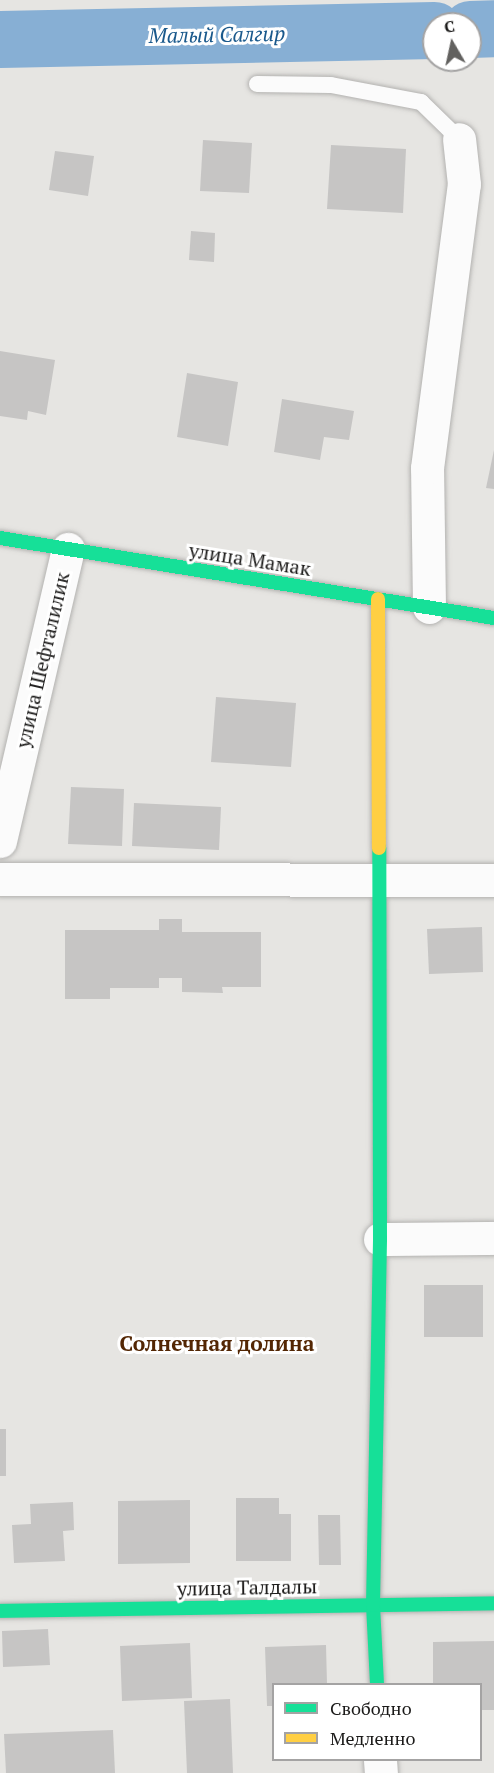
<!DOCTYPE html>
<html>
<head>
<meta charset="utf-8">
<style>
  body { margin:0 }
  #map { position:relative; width:494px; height:1773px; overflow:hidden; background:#e6e5e2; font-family:"PT Serif",serif }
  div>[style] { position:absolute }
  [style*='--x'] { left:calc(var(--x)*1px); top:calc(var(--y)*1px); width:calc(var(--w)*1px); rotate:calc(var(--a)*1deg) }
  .river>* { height:57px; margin:-28.5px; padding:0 28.5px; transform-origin:28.5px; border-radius:28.5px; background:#87afd4 }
  .building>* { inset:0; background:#c6c5c4 }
  .roads { filter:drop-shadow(0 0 2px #b3b2b0) drop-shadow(0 0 2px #b3b2b0) }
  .lane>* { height:16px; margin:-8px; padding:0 8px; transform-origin:8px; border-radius:8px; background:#fbfbfb }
  .street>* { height:33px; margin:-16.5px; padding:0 16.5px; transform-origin:16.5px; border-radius:16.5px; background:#fbfbfb }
  .fast>* { height:14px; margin:-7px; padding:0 7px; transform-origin:7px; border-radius:7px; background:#16e098 }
  .slow>* { height:14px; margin:-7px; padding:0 7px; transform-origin:7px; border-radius:7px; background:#ffcf43 }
  span { translate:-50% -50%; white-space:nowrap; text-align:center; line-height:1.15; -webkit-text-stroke:6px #fff; paint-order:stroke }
  .street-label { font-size:20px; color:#1b1a19 }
  .water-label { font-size:21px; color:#1a598c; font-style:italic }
  .neighbourhood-label { font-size:21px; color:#532603; font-weight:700 }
  .legend { position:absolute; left:272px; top:1683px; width:210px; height:78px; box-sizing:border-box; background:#fff; border:2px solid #a4a3a3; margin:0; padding:8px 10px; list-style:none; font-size:18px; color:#1b1a19 }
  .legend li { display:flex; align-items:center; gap:12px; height:30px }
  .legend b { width:30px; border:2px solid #a4a3a3 }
  .north { position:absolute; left:422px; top:12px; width:60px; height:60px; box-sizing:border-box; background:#fff; border:2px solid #a4a3a3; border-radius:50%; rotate:351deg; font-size:16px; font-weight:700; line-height:24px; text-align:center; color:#1b1a19 }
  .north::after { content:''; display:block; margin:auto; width:21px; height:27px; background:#62615f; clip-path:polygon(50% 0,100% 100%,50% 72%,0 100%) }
</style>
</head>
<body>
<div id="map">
  <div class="river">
    <div style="--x:470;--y:29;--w:24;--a:-2"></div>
    <div style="--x:0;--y:39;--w:434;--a:-1.2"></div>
  </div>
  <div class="building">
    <div style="clip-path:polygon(203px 140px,252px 143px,249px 193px,200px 191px)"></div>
    <div style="clip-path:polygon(331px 145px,406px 149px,403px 213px,327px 209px)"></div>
    <div style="clip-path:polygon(55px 151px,94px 156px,88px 196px,49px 190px)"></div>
    <div style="clip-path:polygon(191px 231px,215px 233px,214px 262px,189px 260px)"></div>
    <div style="clip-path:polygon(0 351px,55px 360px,46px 415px,28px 411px,27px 420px,0 416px)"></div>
    <div style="clip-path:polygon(187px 373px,238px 382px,228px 446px,177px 437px)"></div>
    <div style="clip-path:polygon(282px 399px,354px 411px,349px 440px,324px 437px,320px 460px,274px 452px)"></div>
    <div style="clip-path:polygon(494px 450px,494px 489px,486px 488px)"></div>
    <div style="clip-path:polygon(216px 697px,296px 703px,291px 767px,211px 762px)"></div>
    <div style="clip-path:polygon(71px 787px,124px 789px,122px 846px,68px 844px)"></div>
    <div style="clip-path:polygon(134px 803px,221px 807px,219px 850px,132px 846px)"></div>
    <div style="clip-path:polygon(159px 919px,182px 919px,182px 932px,261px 932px,261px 987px,222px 987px,223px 993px,182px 992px,182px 978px,159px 978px,159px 988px,110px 988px,110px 999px,65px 999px,65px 930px,159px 930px)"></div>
    <div style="clip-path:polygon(482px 927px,483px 972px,429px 974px,427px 929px)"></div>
    <div style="clip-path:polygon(424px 1285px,483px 1285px,483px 1337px,424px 1337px)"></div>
    <div style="clip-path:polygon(0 1429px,6px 1429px,6px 1476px,0 1476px)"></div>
    <div style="clip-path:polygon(236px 1498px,279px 1498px,279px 1514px,291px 1514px,291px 1561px,236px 1561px)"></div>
    <div style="clip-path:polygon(190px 1500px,190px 1563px,118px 1564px,118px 1501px)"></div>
    <div style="clip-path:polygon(73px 1502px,74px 1530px,63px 1531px,65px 1561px,14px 1563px,12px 1525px,31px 1524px,30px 1504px)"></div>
    <div style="clip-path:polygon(318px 1515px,340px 1515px,341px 1565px,319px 1565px)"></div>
    <div style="clip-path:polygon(48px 1629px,50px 1665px,3px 1667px,2px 1631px)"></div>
    <div style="clip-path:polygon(494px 1641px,494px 1710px,480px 1710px,480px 1684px,433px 1684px,433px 1642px)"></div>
    <div style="clip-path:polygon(190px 1643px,192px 1698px,122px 1701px,120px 1646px)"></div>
    <div style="clip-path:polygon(326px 1645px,327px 1684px,273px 1684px,273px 1706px,267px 1706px,265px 1647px)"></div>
    <div style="clip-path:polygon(230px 1699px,233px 1773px,187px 1773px,184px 1701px)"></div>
    <div style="clip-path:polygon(113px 1730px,115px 1773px,6px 1773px,4px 1734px)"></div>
  </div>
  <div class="roads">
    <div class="lane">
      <div style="--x:257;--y:84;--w:74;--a:0.8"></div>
      <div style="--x:331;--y:85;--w:92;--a:10.7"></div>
      <div style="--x:421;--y:102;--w:53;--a:44.2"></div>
    </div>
    <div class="street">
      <div style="--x:429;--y:607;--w:139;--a:-90.8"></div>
      <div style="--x:427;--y:468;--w:286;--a:-82.6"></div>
      <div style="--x:464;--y:184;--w:45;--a:-96.3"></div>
      <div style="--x:0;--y:841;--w:300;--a:-76.9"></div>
      <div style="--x:0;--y:879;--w:494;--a:0.1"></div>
      <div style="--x:380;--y:1239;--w:114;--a:-0.5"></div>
      <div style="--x:380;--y:1760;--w:13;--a:86"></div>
    </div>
    <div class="fast">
      <div style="--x:0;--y:538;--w:500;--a:9.2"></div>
      <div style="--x:0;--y:1611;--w:494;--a:-0.9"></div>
      <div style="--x:377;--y:1684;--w:79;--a:-92.9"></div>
      <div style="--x:373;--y:1605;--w:366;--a:-88.9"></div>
      <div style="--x:380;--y:1239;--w:391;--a:-90.1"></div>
    </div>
    <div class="slow">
      <div style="--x:378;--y:599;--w:249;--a:89.8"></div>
    </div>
  </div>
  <div class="street-label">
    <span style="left:250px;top:559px;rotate:9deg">улица Мамак</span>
    <span style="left:42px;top:660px;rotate:-77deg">улица Шефталилик</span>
    <span style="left:247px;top:1587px;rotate:-1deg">улица Талдалы</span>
  </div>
  <div class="water-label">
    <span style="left:217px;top:34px;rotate:-1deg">Малый Салгир</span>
  </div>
  <div class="neighbourhood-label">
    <span style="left:217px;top:1343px">Солнечная долина</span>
  </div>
  <ul class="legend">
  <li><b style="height:8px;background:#16e098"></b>Свободно</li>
  <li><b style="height:8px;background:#ffcf43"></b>Медленно</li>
  </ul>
  <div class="north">С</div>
</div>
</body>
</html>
